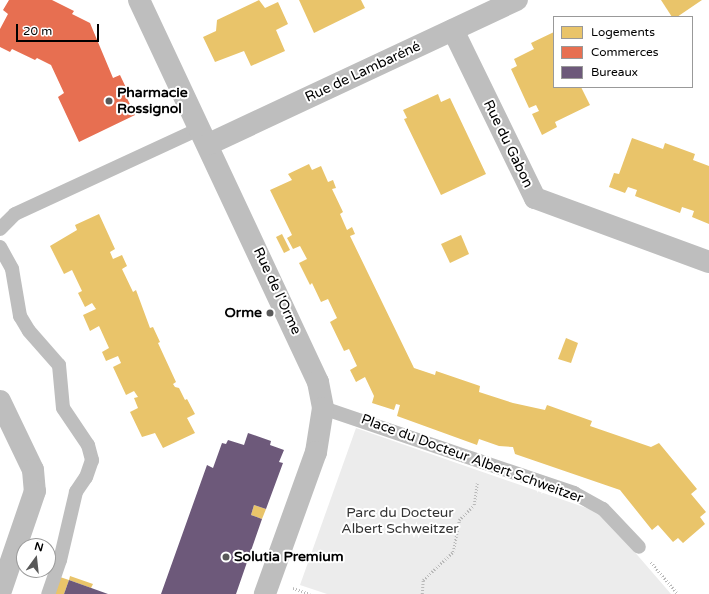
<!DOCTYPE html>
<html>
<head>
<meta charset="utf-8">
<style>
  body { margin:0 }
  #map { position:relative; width:709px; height:594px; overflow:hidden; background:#fff; font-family:"Varela Round",sans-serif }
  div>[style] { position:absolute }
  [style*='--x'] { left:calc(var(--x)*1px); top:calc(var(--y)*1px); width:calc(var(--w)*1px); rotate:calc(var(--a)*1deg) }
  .green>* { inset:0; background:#ececec }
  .homes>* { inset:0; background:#e9c46a }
  .shops>* { inset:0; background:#e76f51 }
  .offices>* { inset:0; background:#6d597a }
  .path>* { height:2.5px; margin-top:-1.25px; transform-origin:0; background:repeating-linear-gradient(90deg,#b9b9b9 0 1px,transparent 0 3px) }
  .service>* { height:14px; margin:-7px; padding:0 7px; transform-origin:7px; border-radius:7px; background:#bebebe }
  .minor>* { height:22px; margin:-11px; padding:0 11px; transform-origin:11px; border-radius:11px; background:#bebebe }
  .dots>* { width:11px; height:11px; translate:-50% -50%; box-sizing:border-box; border:2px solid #fff; border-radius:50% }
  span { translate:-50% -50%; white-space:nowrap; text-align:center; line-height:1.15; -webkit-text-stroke:4px #fff; paint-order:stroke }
  .street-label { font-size:14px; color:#000 }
  .poi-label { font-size:14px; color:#000; font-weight:700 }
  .left { translate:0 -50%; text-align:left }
  .right { translate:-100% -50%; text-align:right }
  .park-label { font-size:14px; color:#333 }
  .legend { position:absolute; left:553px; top:16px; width:140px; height:72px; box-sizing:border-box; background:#fff; border:1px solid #999; margin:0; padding:5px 7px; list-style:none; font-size:12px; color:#000 }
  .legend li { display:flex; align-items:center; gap:8px; height:20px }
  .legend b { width:20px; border:1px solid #999 }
  .north { position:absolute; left:16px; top:538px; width:40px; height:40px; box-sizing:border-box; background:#fff; border:1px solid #999; border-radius:50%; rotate:15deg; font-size:11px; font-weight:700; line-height:16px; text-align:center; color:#000 }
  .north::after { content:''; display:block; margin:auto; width:14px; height:18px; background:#595959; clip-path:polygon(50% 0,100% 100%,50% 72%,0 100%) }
  .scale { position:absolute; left:16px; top:24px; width:83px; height:18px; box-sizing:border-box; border:2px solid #000; border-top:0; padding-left:5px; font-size:12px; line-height:14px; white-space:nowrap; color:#000; -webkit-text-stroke:3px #fff; paint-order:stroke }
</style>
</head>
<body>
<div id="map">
  <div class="green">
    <div style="clip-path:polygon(356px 428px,601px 513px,671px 594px,327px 594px,300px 585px)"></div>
  </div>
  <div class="homes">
    <div style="clip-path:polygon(259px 0,265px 8px,278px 2px,288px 24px,276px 30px,285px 51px,251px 66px,244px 51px,215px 62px,203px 37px,216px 31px,217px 20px)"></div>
    <div style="clip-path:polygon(299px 0,361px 0,365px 8px,314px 33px)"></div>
    <div style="clip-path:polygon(661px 0,702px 0,677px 17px,672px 17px)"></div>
    <div style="clip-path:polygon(554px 32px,554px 87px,581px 87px,590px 105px,555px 122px,557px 127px,542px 135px,532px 114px,539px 111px,536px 105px,529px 108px,511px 69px,517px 66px,514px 59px,534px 49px,531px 43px)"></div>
    <div style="clip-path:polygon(438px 94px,441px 102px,450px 98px,486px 174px,441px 195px,404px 119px,407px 118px,403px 110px)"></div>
    <div style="clip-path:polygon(632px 138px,663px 149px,665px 143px,695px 154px,693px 160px,709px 166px,709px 224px,692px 217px,694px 211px,682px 207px,680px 213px,635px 196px,637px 190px,628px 187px,625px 193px,609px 187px,614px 173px,619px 174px)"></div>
    <div style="clip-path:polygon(309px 164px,312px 170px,321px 166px,328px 182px,333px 180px,336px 188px,332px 189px,343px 212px,340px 214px,347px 230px,352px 227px,355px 234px,350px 236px,414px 368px,435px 375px,436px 371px,480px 386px,479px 392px,513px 403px,545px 410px,547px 405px,592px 421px,590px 426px,651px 447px,659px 443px,697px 489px,691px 494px,706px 512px,700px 517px,705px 524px,683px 543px,678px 538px,673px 542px,658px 525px,652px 530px,620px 490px,515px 454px,513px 447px,499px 446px,479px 439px,477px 445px,397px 416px,400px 405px,396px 404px,394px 410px,372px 403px,374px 396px,365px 377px,356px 382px,350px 370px,357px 366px,349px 349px,344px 351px,330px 322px,337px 318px,328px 299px,321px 302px,312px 283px,310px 285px,299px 263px,307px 259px,300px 246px,293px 249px,287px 238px,292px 235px,270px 190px,292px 180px,288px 174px)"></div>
    <div style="clip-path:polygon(99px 214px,115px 249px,110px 252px,113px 259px,122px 255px,127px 266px,122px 269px,133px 292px,136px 290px,150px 328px,153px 327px,160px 342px,158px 343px,176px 382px,173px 384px,175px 387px,179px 388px,185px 400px,187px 399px,195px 414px,187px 418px,195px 433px,163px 448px,155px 433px,142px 437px,130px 412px,138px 408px,134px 398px,138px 397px,134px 391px,126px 395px,113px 367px,121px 363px,118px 356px,106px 361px,102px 352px,109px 348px,99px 326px,90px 331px,83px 315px,96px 309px,92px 303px,85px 307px,78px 293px,82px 291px,72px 270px,64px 274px,50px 246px,77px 230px,75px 225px)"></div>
    <div style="clip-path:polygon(282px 234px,290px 250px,284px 253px,276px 237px)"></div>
    <div style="clip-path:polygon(461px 235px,469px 254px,450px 263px,441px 244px)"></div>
    <div style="clip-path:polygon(566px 338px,578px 343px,571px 363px,558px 359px)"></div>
    <div style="clip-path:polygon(254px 505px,266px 509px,262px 519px,251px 515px)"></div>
    <div style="clip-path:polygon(70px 576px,93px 584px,91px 588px,69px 580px)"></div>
    <div style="clip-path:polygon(60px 577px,69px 580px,64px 594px,54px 594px)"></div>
  </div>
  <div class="shops">
    <div style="clip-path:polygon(9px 0,52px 0,74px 11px,72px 14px,90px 23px,113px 78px,120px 75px,129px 94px,126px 96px,135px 115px,79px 142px,58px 97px,64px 93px,51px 65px,37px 58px,35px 60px,12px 49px,10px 52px,0 47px,0 29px,8px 14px,3px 10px)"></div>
  </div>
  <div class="offices">
    <div style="clip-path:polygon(248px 433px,271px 441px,270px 445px,284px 450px,279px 462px,283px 463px,266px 509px,254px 505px,251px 515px,262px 519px,236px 594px,161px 594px,207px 465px,213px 468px,222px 443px,226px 444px,228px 440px,244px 445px)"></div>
    <div style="clip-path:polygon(69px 580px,108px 594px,64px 594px)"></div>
  </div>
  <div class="path">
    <div style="--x:651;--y:562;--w:42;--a:49.8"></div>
    <div style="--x:293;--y:588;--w:18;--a:19"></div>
    <div style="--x:422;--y:594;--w:14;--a:-86"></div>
    <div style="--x:423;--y:580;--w:41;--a:-43"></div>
    <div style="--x:453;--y:552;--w:33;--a:-79"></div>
    <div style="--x:459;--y:520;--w:21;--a:-45"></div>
    <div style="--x:474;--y:505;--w:22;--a:-82"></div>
  </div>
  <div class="service">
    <div style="--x:0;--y:229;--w:21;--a:-45"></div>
    <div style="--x:15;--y:214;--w:205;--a:-24.8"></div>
    <div style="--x:0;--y:247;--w:25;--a:61"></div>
    <div style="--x:12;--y:269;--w:48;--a:80.3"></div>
    <div style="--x:20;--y:316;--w:17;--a:59"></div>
    <div style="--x:29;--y:331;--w:45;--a:48.6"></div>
    <div style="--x:59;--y:365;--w:43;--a:84.7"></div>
    <div style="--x:63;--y:408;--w:45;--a:56"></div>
    <div style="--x:88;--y:445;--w:16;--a:75"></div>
    <div style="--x:92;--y:460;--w:18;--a:109"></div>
    <div style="--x:86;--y:477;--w:18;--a:124"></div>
    <div style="--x:76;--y:492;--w:70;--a:103.2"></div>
    <div style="--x:60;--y:560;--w:36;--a:109"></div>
    <div style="--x:323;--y:408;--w:265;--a:18.7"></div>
    <div style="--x:574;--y:493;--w:33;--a:29"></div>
    <div style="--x:603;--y:509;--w:52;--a:46.5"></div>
  </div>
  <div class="minor">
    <div style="--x:139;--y:0;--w:422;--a:64.9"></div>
    <div style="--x:318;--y:382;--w:26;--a:79"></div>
    <div style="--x:323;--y:408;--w:45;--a:99"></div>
    <div style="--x:316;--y:452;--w:151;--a:109.8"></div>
    <div style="--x:453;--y:30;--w:187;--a:64"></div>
    <div style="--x:535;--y:198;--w:185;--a:20.2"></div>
    <div style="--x:209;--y:144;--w:340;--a:-25.1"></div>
    <div style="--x:0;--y:401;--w:76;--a:64.4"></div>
    <div style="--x:33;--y:470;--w:21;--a:85"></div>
    <div style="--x:35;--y:491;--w:108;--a:108.9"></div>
  </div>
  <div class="dots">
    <div style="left:109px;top:101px;background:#595959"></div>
    <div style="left:270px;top:313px;background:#595959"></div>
    <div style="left:226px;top:557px;background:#595959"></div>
  </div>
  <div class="street-label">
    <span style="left:363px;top:72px;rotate:-25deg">Rue de Lambaréné</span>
    <span style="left:508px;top:144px;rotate:64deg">Rue du Gabon</span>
    <span style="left:277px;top:291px;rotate:65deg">Rue de l'Orme</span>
    <span style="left:472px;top:459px;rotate:20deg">Place du Docteur Albert Schweitzer</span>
  </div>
  <div class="poi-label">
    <span class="left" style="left:117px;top:101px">Pharmacie<br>Rossignol</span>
    <span class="right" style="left:262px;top:313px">Orme</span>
    <span class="left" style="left:234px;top:557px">Solutia Premium</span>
  </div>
  <div class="park-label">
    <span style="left:400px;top:521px">Parc du Docteur<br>Albert Schweitzer</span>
  </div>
  <ul class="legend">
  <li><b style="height:11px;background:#e9c46a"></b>Logements</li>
  <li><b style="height:11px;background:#e76f51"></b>Commerces</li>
  <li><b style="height:11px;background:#6d597a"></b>Bureaux</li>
  </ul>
  <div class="north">N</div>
  <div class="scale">20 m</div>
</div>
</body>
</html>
